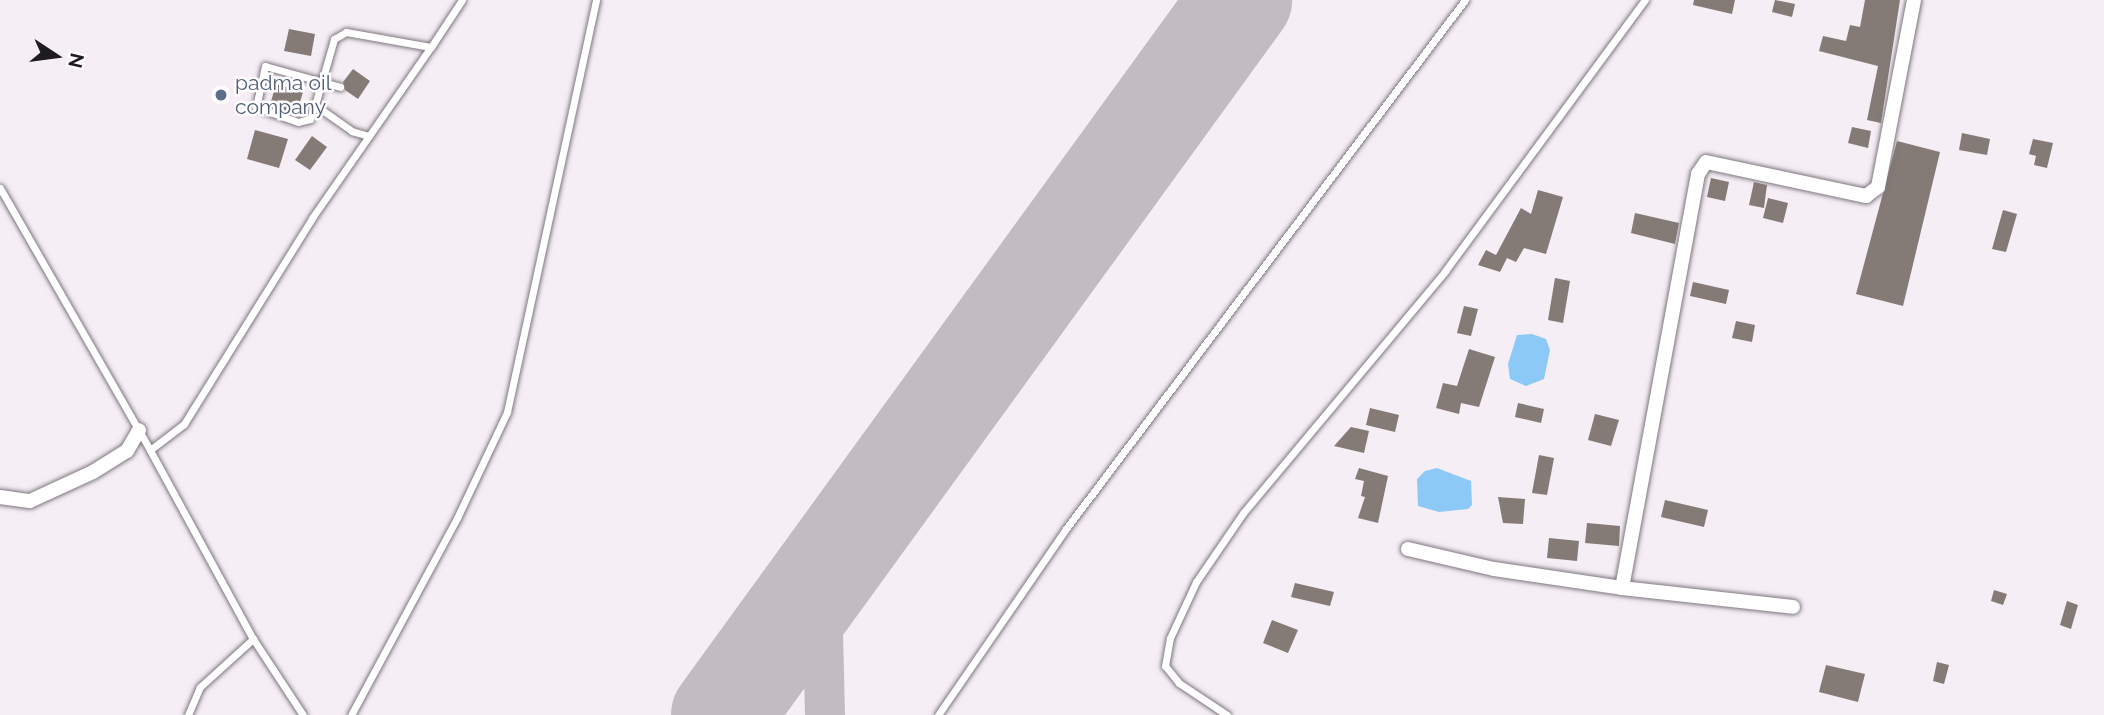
<!DOCTYPE html>
<html>
<head>
<meta charset="utf-8">
<style>
  body { margin:0 }
  #map { position:relative; width:2104px; height:715px; overflow:hidden; background:#f5eef5; font-family:Raleway,sans-serif }
  div>[style] { position:absolute }
  [style*='--x'] { left:calc(var(--x)*1px); top:calc(var(--y)*1px); width:calc(var(--w)*1px); rotate:calc(var(--a)*1deg) }
  .water>* { inset:0; background:#8dc9f7 }
  .taxiway>* { height:40px; margin:-20px; padding:0 20px; transform-origin:20px; border-radius:20px; background:#c2bcc2 }
  .runway>* { height:102px; margin:-51px; padding:0 51px; transform-origin:51px; border-radius:51px; background:#c2bcc2 }
  .building>* { inset:0; background:#847a76 }
  .roads { filter:drop-shadow(0 0 2px #7e777e) drop-shadow(0 0 2px #7e777e) }
  .service>* { height:7px; margin:-3.5px; padding:0 3.5px; transform-origin:3.5px; border-radius:3.5px; background:#fff }
  .minor>* { height:14px; margin:-7px; padding:0 7px; transform-origin:7px; border-radius:7px; background:#fff }
  .dots>* { width:19px; height:19px; translate:-50% -50%; box-sizing:border-box; border:4px solid #fffdff; border-radius:50% }
  span { translate:-50% -50%; white-space:nowrap; text-align:center; line-height:1.15; -webkit-text-stroke:5px #fffdff; paint-order:stroke }
  .service-label { font-size:21px; color:#4e5e75 }
  .left { translate:0 -50%; text-align:left }
  .north { position:absolute; left:21px; top:21px; width:70px; height:70px; -webkit-text-stroke:5px #fffdff; paint-order:stroke; rotate:103deg; font-size:19px; font-weight:700; line-height:28px; text-align:center; color:#1f1c1f }
  .north::after { content:''; display:block; margin:auto; width:24px; height:32px; background:#1f1c1f; clip-path:polygon(50% 0,100% 100%,50% 72%,0 100%) }
</style>
</head>
<body>
<div id="map">
  <div class="water">
    <div style="clip-path:polygon(1532px 334px,1546px 339px,1550px 350px,1544px 379px,1526px 386px,1510px 379px,1508px 364px,1517px 335px)"></div>
    <div style="clip-path:polygon(1437px 468px,1471px 481px,1472px 505px,1468px 509px,1439px 512px,1418px 506px,1417px 479px,1425px 471px)"></div>
  </div>
  <div class="taxiway">
    <div style="--x:825;--y:715;--w:119;--a:-91.4"></div>
    <div style="--x:822;--y:596;--w:25;--a:-79"></div>
  </div>
  <div class="runway">
    <div style="--x:722;--y:715;--w:884;--a:-54.03"></div>
  </div>
  <div class="building">
    <div style="clip-path:polygon(1694px 0,1735px 0,1732px 14px,1693px 5px)"></div>
    <div style="clip-path:polygon(1775px 0,1795px 4px,1792px 17px,1772px 12px)"></div>
    <div style="clip-path:polygon(1865px 0,1900px 0,1881px 123px,1867px 120px,1878px 66px,1819px 51px,1823px 36px,1846px 41px,1850px 25px,1860px 27px)"></div>
    <div style="clip-path:polygon(289px 29px,315px 34px,311px 56px,284px 51px)"></div>
    <div style="clip-path:polygon(353px 69px,370px 81px,358px 99px,345px 90px,343px 82px)"></div>
    <div style="clip-path:polygon(276px 84px,303px 92px,296px 115px,270px 105px)"></div>
    <div style="clip-path:polygon(1852px 127px,1871px 131px,1868px 148px,1848px 143px)"></div>
    <div style="clip-path:polygon(255px 130px,288px 139px,279px 168px,247px 159px)"></div>
    <div style="clip-path:polygon(1962px 133px,1990px 139px,1987px 155px,1959px 150px)"></div>
    <div style="clip-path:polygon(312px 136px,327px 147px,310px 170px,295px 160px)"></div>
    <div style="clip-path:polygon(2033px 139px,2053px 143px,2047px 168px,2034px 165px,2036px 156px,2029px 154px)"></div>
    <div style="clip-path:polygon(1897px 141px,1940px 152px,1903px 306px,1856px 294px)"></div>
    <div style="clip-path:polygon(1711px 178px,1729px 182px,1725px 201px,1707px 197px)"></div>
    <div style="clip-path:polygon(1754px 182px,1767px 185px,1764px 208px,1749px 205px)"></div>
    <div style="clip-path:polygon(1538px 190px,1563px 197px,1546px 254px,1524px 248px,1516px 262px,1507px 258px,1500px 272px,1478px 265px,1486px 250px,1496px 255px,1521px 208px,1531px 214px)"></div>
    <div style="clip-path:polygon(1768px 198px,1788px 203px,1783px 223px,1763px 218px)"></div>
    <div style="clip-path:polygon(2003px 210px,2017px 214px,2006px 252px,1992px 249px)"></div>
    <div style="clip-path:polygon(1635px 213px,1679px 223px,1675px 244px,1631px 233px)"></div>
    <div style="clip-path:polygon(1555px 278px,1570px 281px,1563px 323px,1548px 320px)"></div>
    <div style="clip-path:polygon(1693px 282px,1729px 290px,1726px 304px,1690px 296px)"></div>
    <div style="clip-path:polygon(1464px 306px,1478px 309px,1471px 336px,1457px 333px)"></div>
    <div style="clip-path:polygon(1736px 321px,1755px 325px,1752px 342px,1732px 338px)"></div>
    <div style="clip-path:polygon(1469px 349px,1495px 357px,1479px 407px,1461px 403px,1459px 414px,1436px 408px,1443px 383px,1457px 386px)"></div>
    <div style="clip-path:polygon(1518px 403px,1544px 409px,1541px 423px,1515px 417px)"></div>
    <div style="clip-path:polygon(1370px 408px,1399px 415px,1395px 432px,1366px 425px)"></div>
    <div style="clip-path:polygon(1595px 414px,1619px 420px,1611px 446px,1588px 440px)"></div>
    <div style="clip-path:polygon(1351px 427px,1369px 431px,1364px 453px,1334px 446px)"></div>
    <div style="clip-path:polygon(1539px 455px,1554px 458px,1547px 495px,1532px 493px)"></div>
    <div style="clip-path:polygon(1359px 468px,1388px 476px,1378px 523px,1358px 518px,1365px 497px,1361px 496px,1364px 481px,1355px 479px)"></div>
    <div style="clip-path:polygon(1498px 497px,1525px 499px,1523px 524px,1503px 523px)"></div>
    <div style="clip-path:polygon(1665px 500px,1708px 510px,1704px 527px,1661px 517px)"></div>
    <div style="clip-path:polygon(1587px 523px,1620px 526px,1619px 546px,1585px 543px)"></div>
    <div style="clip-path:polygon(1549px 538px,1579px 541px,1577px 561px,1547px 558px)"></div>
    <div style="clip-path:polygon(1295px 583px,1334px 592px,1330px 606px,1291px 597px)"></div>
    <div style="clip-path:polygon(1994px 590px,2007px 594px,2003px 605px,1991px 601px)"></div>
    <div style="clip-path:polygon(2067px 601px,2078px 605px,2071px 629px,2060px 625px)"></div>
    <div style="clip-path:polygon(1272px 620px,1298px 630px,1288px 653px,1263px 643px)"></div>
    <div style="clip-path:polygon(1937px 662px,1949px 665px,1944px 684px,1933px 681px)"></div>
    <div style="clip-path:polygon(1826px 665px,1865px 674px,1858px 702px,1819px 692px)"></div>
  </div>
  <div class="roads">
    <div class="service">
      <div style="--x:315;--y:105;--w:15;--a:110"></div>
      <div style="--x:310;--y:119;--w:12;--a:166"></div>
      <div style="--x:298;--y:122;--w:45;--a:-160.3"></div>
      <div style="--x:256;--y:107;--w:42;--a:-77.6"></div>
      <div style="--x:265;--y:66;--w:78;--a:15.6"></div>
      <div style="--x:369;--y:136;--w:18;--a:-164"></div>
      <div style="--x:352;--y:131;--w:45;--a:-144.9"></div>
      <div style="--x:315;--y:105;--w:69;--a:-73.9"></div>
      <div style="--x:334;--y:39;--w:14;--a:-30"></div>
      <div style="--x:346;--y:32;--w:86;--a:10"></div>
      <div style="--x:431;--y:47;--w:56;--a:-56.6"></div>
      <div style="--x:0;--y:188;--w:302;--a:60.2"></div>
      <div style="--x:188;--y:715;--w:30;--a:-67"></div>
      <div style="--x:200;--y:687;--w:72;--a:-42.2"></div>
      <div style="--x:303;--y:715;--w:91;--a:-123.3"></div>
      <div style="--x:253;--y:639;--w:215;--a:-118.6"></div>
      <div style="--x:150;--y:450;--w:43;--a:-37.4"></div>
      <div style="--x:184;--y:424;--w:243;--a:-58.1"></div>
      <div style="--x:312;--y:218;--w:208;--a:-55.2"></div>
      <div style="--x:351;--y:715;--w:224;--a:-61.7"></div>
      <div style="--x:457;--y:518;--w:117;--a:-64.7"></div>
      <div style="--x:507;--y:412;--w:422;--a:-77.8"></div>
      <div style="--x:938;--y:715;--w:224;--a:-55.5"></div>
      <div style="--x:1065;--y:530;--w:664;--a:-52.96"></div>
      <div style="--x:1227;--y:715;--w:58;--a:-146.3"></div>
      <div style="--x:1179;--y:683;--w:22;--a:-129"></div>
      <div style="--x:1165;--y:666;--w:28;--a:-80"></div>
      <div style="--x:1170;--y:638;--w:62;--a:-65.1"></div>
      <div style="--x:1196;--y:582;--w:83;--a:-55.7"></div>
      <div style="--x:1243;--y:513;--w:315;--a:-50.1"></div>
      <div style="--x:1445;--y:271;--w:337;--a:-53.6"></div>
    </div>
    <div class="minor">
      <div style="--x:0;--y:497;--w:30;--a:8"></div>
      <div style="--x:30;--y:501;--w:69;--a:-24.7"></div>
      <div style="--x:93;--y:472;--w:40;--a:-32"></div>
      <div style="--x:127;--y:451;--w:24;--a:-60"></div>
      <div style="--x:1408;--y:549;--w:88;--a:13.1"></div>
      <div style="--x:1494;--y:569;--w:129;--a:8.4"></div>
      <div style="--x:1622;--y:588;--w:172;--a:6.3"></div>
      <div style="--x:1622;--y:588;--w:421;--a:-79.6"></div>
      <div style="--x:1698;--y:174;--w:14;--a:-56"></div>
      <div style="--x:1706;--y:162;--w:164;--a:12"></div>
      <div style="--x:1866;--y:196;--w:15;--a:-37"></div>
      <div style="--x:1878;--y:187;--w:190;--a:-79.1"></div>
    </div>
  </div>
  <div class="dots">
    <div style="left:221px;top:95px;background:#5c6f8a"></div>
  </div>
  <div class="service-label">
    <span class="left" style="left:235px;top:95px">padma oil<br>company</span>
  </div>
  <div class="north">N</div>
</div>
</body>
</html>
